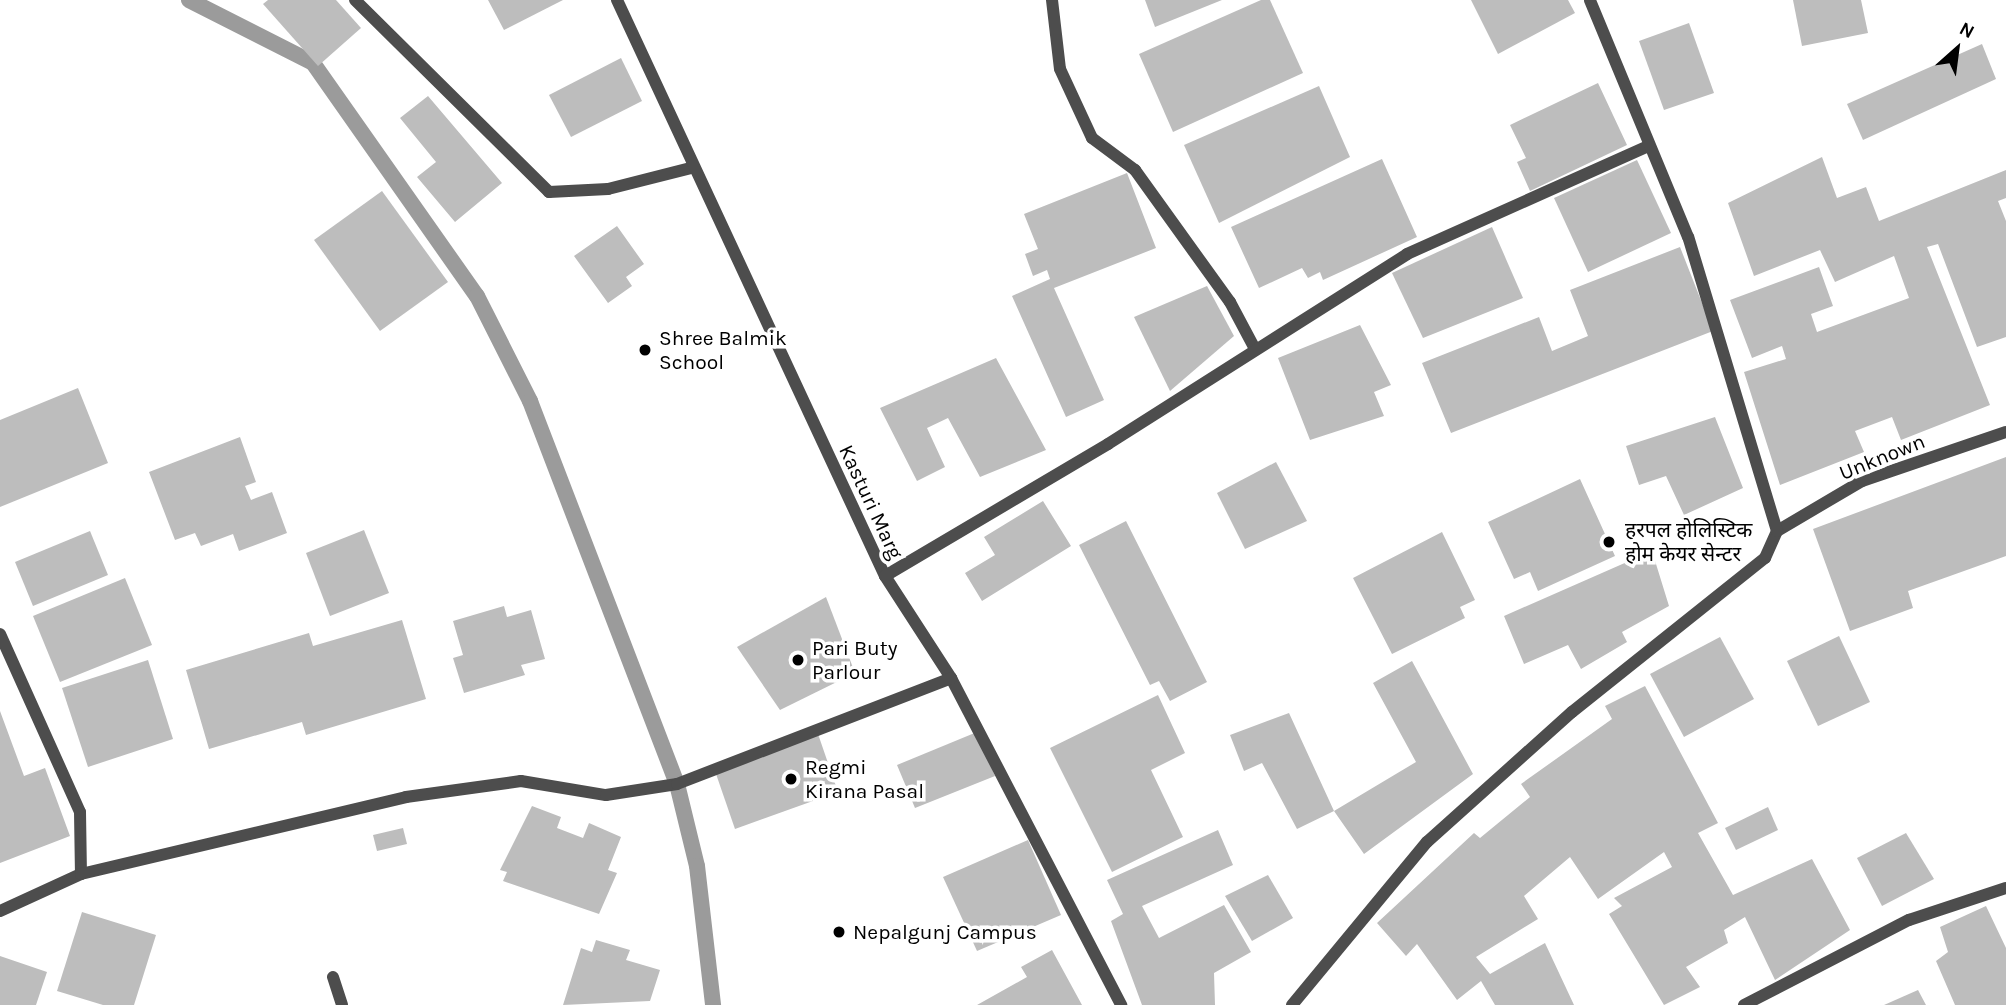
<!DOCTYPE html>
<html>
<head>
<meta charset="utf-8">
<style>
  body { margin:0 }
  #map { position:relative; width:2006px; height:1005px; overflow:hidden; background:#fff; font-family:Karla,"Noto Sans Devanagari",sans-serif }
  div>[style] { position:absolute }
  [style*='--x'] { left:calc(var(--x)*1px); top:calc(var(--y)*1px); width:calc(var(--w)*1px); rotate:calc(var(--a)*1deg) }
  .stream>* { height:16px; margin:-8px; padding:0 8px; transform-origin:8px; border-radius:8px; background:#9b9b9b }
  .building>* { inset:0; background:#bdbdbd }
  .minor>* { height:12px; margin:-6px; padding:0 6px; transform-origin:6px; border-radius:6px; background:#4d4d4d }
  .dots>* { width:19px; height:19px; translate:-50% -50%; box-sizing:border-box; border:4px solid #fff; border-radius:50% }
  span { translate:-50% -50%; white-space:nowrap; text-align:center; line-height:1.15; -webkit-text-stroke:7px #fff; paint-order:stroke }
  .poi-label { font-size:21px; color:#000 }
  .left { translate:0 -50%; text-align:left }
  .street-label { font-size:21px; color:#000 }
  .north { position:absolute; left:1922px; top:14px; width:70px; height:70px; -webkit-text-stroke:5px #fff; paint-order:stroke; rotate:28deg; font-size:19px; font-weight:700; line-height:28px; text-align:center; color:#000 }
  .north::after { content:''; display:block; margin:auto; width:24px; height:32px; background:#000; clip-path:polygon(50% 0,100% 100%,50% 72%,0 100%) }
</style>
</head>
<body>
<div id="map">
  <div class="stream">
    <div style="--x:189;--y:0;--w:139;--a:26.9"></div>
    <div style="--x:313;--y:63;--w:285;--a:54.9"></div>
    <div style="--x:477;--y:296;--w:118;--a:63.2"></div>
    <div style="--x:530;--y:401;--w:410;--a:69"></div>
    <div style="--x:677;--y:784;--w:84;--a:76.3"></div>
    <div style="--x:697;--y:866;--w:140;--a:83.4"></div>
  </div>
  <div class="building">
    <div style="clip-path:polygon(268px 0,336px 0,361px 28px,318px 66px,263px 4px)"></div>
    <div style="clip-path:polygon(488px 0,563px 0,504px 30px)"></div>
    <div style="clip-path:polygon(1145px 0,1222px 0,1155px 27px)"></div>
    <div style="clip-path:polygon(1261px 0,1270px 0,1303px 73px,1173px 132px,1139px 54px)"></div>
    <div style="clip-path:polygon(1471px 0,1568px 0,1575px 13px,1498px 54px)"></div>
    <div style="clip-path:polygon(1793px 0,1861px 0,1868px 33px,1802px 46px)"></div>
    <div style="clip-path:polygon(1689px 23px,1714px 93px,1664px 110px,1639px 41px)"></div>
    <div style="clip-path:polygon(1982px 44px,1996px 79px,1863px 140px,1847px 104px)"></div>
    <div style="clip-path:polygon(621px 58px,642px 101px,571px 137px,549px 95px)"></div>
    <div style="clip-path:polygon(1598px 83px,1627px 145px,1530px 191px,1517px 162px,1526px 158px,1510px 125px)"></div>
    <div style="clip-path:polygon(1319px 86px,1350px 157px,1219px 223px,1184px 145px)"></div>
    <div style="clip-path:polygon(428px 96px,502px 183px,455px 222px,417px 177px,436px 162px,400px 118px)"></div>
    <div style="clip-path:polygon(1822px 157px,1837px 198px,1866px 187px,1879px 221px,2006px 170px,2006px 198px,1998px 201px,2006px 221px,2006px 337px,1977px 347px,1938px 244px,1927px 247px,1990px 405px,1901px 440px,1892px 417px,1855px 431px,1864px 452px,1780px 485px,1744px 372px,1786px 359px,1782px 346px,1752px 358px,1730px 300px,1819px 267px,1833px 306px,1811px 314px,1817px 332px,1909px 298px,1894px 256px,1835px 282px,1820px 250px,1754px 276px,1728px 203px)"></div>
    <div style="clip-path:polygon(1382px 159px,1417px 237px,1323px 280px,1320px 272px,1308px 278px,1302px 268px,1259px 288px,1231px 227px)"></div>
    <div style="clip-path:polygon(1637px 160px,1671px 233px,1588px 272px,1554px 198px)"></div>
    <div style="clip-path:polygon(1127px 173px,1156px 248px,1054px 288px,1104px 400px,1066px 417px,1012px 296px,1050px 279px,1047px 270px,1033px 276px,1025px 254px,1038px 249px,1024px 214px)"></div>
    <div style="clip-path:polygon(382px 191px,448px 282px,380px 331px,314px 240px)"></div>
    <div style="clip-path:polygon(617px 226px,644px 264px,626px 277px,632px 286px,608px 303px,574px 256px)"></div>
    <div style="clip-path:polygon(1492px 227px,1523px 298px,1423px 338px,1392px 273px)"></div>
    <div style="clip-path:polygon(1680px 247px,1713px 331px,1451px 433px,1422px 363px,1539px 317px,1552px 351px,1588px 336px,1570px 290px)"></div>
    <div style="clip-path:polygon(1207px 286px,1234px 336px,1170px 391px,1134px 317px)"></div>
    <div style="clip-path:polygon(1360px 325px,1391px 385px,1374px 392px,1384px 416px,1310px 440px,1278px 358px)"></div>
    <div style="clip-path:polygon(996px 358px,1046px 450px,980px 477px,948px 418px,927px 428px,945px 467px,917px 481px,880px 408px)"></div>
    <div style="clip-path:polygon(78px 388px,108px 463px,0 507px,0 420px)"></div>
    <div style="clip-path:polygon(1715px 417px,1743px 488px,1684px 515px,1666px 476px,1639px 485px,1626px 446px)"></div>
    <div style="clip-path:polygon(240px 437px,256px 482px,245px 486px,251px 500px,272px 492px,287px 533px,239px 551px,233px 534px,201px 546px,195px 533px,175px 540px,149px 472px)"></div>
    <div style="clip-path:polygon(2006px 457px,2006px 556px,1908px 591px,1913px 608px,1850px 631px,1813px 529px)"></div>
    <div style="clip-path:polygon(1276px 462px,1307px 521px,1245px 549px,1217px 493px)"></div>
    <div style="clip-path:polygon(1580px 479px,1615px 556px,1538px 591px,1530px 572px,1514px 579px,1488px 522px)"></div>
    <div style="clip-path:polygon(1043px 501px,1071px 546px,982px 601px,965px 573px,995px 555px,984px 537px)"></div>
    <div style="clip-path:polygon(1126px 521px,1207px 682px,1170px 701px,1159px 681px,1150px 685px,1079px 545px)"></div>
    <div style="clip-path:polygon(364px 530px,389px 593px,330px 616px,306px 553px)"></div>
    <div style="clip-path:polygon(90px 531px,108px 575px,33px 606px,15px 562px)"></div>
    <div style="clip-path:polygon(1442px 532px,1475px 600px,1460px 607px,1465px 618px,1392px 654px,1353px 578px)"></div>
    <div style="clip-path:polygon(1652px 551px,1669px 606px,1622px 632px,1627px 642px,1581px 669px,1568px 645px,1524px 664px,1504px 616px)"></div>
    <div style="clip-path:polygon(125px 578px,152px 645px,60px 682px,33px 616px)"></div>
    <div style="clip-path:polygon(826px 597px,855px 673px,780px 710px,737px 647px)"></div>
    <div style="clip-path:polygon(504px 606px,507px 617px,531px 610px,545px 659px,521px 665px,525px 675px,464px 693px,453px 658px,463px 655px,453px 621px)"></div>
    <div style="clip-path:polygon(402px 620px,426px 699px,306px 735px,302px 722px,209px 749px,186px 670px,309px 633px,313px 646px)"></div>
    <div style="clip-path:polygon(1839px 636px,1870px 702px,1818px 726px,1787px 661px)"></div>
    <div style="clip-path:polygon(1720px 637px,1754px 699px,1684px 737px,1650px 674px)"></div>
    <div style="clip-path:polygon(148px 660px,173px 739px,88px 767px,62px 688px)"></div>
    <div style="clip-path:polygon(1412px 661px,1473px 774px,1364px 854px,1334px 811px,1416px 762px,1373px 683px)"></div>
    <div style="clip-path:polygon(1645px 686px,1718px 823px,1698px 833px,1733px 895px,1812px 859px,1850px 930px,1775px 980px,1745px 917px,1724px 930px,1728px 943px,1686px 967px,1700px 987px,1664px 1005px,1609px 914px,1622px 906px,1614px 898px,1672px 867px,1664px 852px,1598px 899px,1570px 857px,1524px 896px,1538px 919px,1476px 957px,1490px 974px,1545px 943px,1574px 1005px,1495px 1005px,1481px 981px,1457px 1000px,1417px 944px,1406px 956px,1377px 923px,1474px 833px,1480px 838px,1530px 797px,1521px 784px,1612px 719px,1605px 706px)"></div>
    <div style="clip-path:polygon(1158px 695px,1185px 753px,1151px 770px,1183px 837px,1112px 872px,1050px 748px)"></div>
    <div style="clip-path:polygon(0 711px,24px 776px,45px 768px,70px 836px,0 863px)"></div>
    <div style="clip-path:polygon(1289px 713px,1334px 811px,1297px 829px,1262px 763px,1244px 771px,1230px 735px)"></div>
    <div style="clip-path:polygon(977px 732px,995px 776px,915px 808px,897px 765px)"></div>
    <div style="clip-path:polygon(818px 734px,838px 792px,735px 829px,715px 771px)"></div>
    <div style="clip-path:polygon(532px 806px,561px 817px,557px 828px,583px 838px,589px 823px,621px 837px,608px 870px,617px 873px,599px 914px,503px 881px,507px 872px,500px 870px)"></div>
    <div style="clip-path:polygon(1768px 807px,1778px 830px,1736px 850px,1725px 828px)"></div>
    <div style="clip-path:polygon(403px 828px,407px 844px,377px 851px,373px 835px)"></div>
    <div style="clip-path:polygon(1218px 830px,1233px 865px,1142px 906px,1159px 938px,1224px 905px,1251px 952px,1214px 973px,1215px 1005px,1142px 1005px,1111px 921px,1123px 914px,1107px 880px)"></div>
    <div style="clip-path:polygon(1906px 833px,1934px 879px,1882px 906px,1857px 858px)"></div>
    <div style="clip-path:polygon(1028px 840px,1061px 915px,977px 951px,943px 877px)"></div>
    <div style="clip-path:polygon(1268px 875px,1293px 918px,1252px 941px,1225px 896px)"></div>
    <div style="clip-path:polygon(1986px 906px,2006px 948px,2006px 1005px,1955px 1005px,1936px 961px,1948px 952px,1940px 927px)"></div>
    <div style="clip-path:polygon(82px 912px,156px 935px,134px 1005px,103px 1005px,57px 991px)"></div>
    <div style="clip-path:polygon(596px 940px,630px 950px,626px 960px,660px 970px,650px 1001px,563px 1005px,581px 948px,592px 952px)"></div>
    <div style="clip-path:polygon(1052px 950px,1082px 1005px,977px 1005px,1027px 977px,1021px 967px)"></div>
    <div style="clip-path:polygon(0 956px,47px 972px,36px 1005px,0 1005px)"></div>
    <div style="clip-path:polygon(1918px 990px,1926px 1005px,1884px 1005px)"></div>
  </div>
  <div class="minor">
    <div style="--x:355;--y:0;--w:273;--a:44.7"></div>
    <div style="--x:549;--y:192;--w:59;--a:-2.9"></div>
    <div style="--x:608;--y:189;--w:86;--a:-14.2"></div>
    <div style="--x:617;--y:0;--w:635;--a:65.05"></div>
    <div style="--x:885;--y:576;--w:121;--a:57.1"></div>
    <div style="--x:951;--y:678;--w:369;--a:62.5"></div>
    <div style="--x:1052;--y:0;--w:69;--a:83.4"></div>
    <div style="--x:1060;--y:69;--w:76;--a:65.1"></div>
    <div style="--x:1092;--y:138;--w:54;--a:36.7"></div>
    <div style="--x:1135;--y:170;--w:163;--a:54.3"></div>
    <div style="--x:1230;--y:302;--w:53;--a:62"></div>
    <div style="--x:1777;--y:531;--w:99;--a:-30.5"></div>
    <div style="--x:1862;--y:481;--w:152;--a:-18.8"></div>
    <div style="--x:885;--y:576;--w:259;--a:-30.6"></div>
    <div style="--x:1108;--y:444;--w:354;--a:-32.4"></div>
    <div style="--x:1407;--y:254;--w:265;--a:-24.1"></div>
    <div style="--x:0;--y:634;--w:195;--a:65.8"></div>
    <div style="--x:80;--y:812;--w:62;--a:89.1"></div>
    <div style="--x:0;--y:911;--w:89;--a:-24.6"></div>
    <div style="--x:81;--y:874;--w:334;--a:-13.3"></div>
    <div style="--x:406;--y:797;--w:116;--a:-7.9"></div>
    <div style="--x:521;--y:781;--w:86;--a:9.4"></div>
    <div style="--x:606;--y:795;--w:72;--a:-8.8"></div>
    <div style="--x:677;--y:784;--w:294;--a:-21.1"></div>
    <div style="--x:333;--y:977;--w:29;--a:72"></div>
    <div style="--x:1292;--y:1005;--w:212;--a:-50.4"></div>
    <div style="--x:1427;--y:842;--w:195;--a:-41.9"></div>
    <div style="--x:1572;--y:712;--w:247;--a:-38.6"></div>
    <div style="--x:1765;--y:558;--w:30;--a:-66"></div>
    <div style="--x:1777;--y:531;--w:307;--a:-106.8"></div>
    <div style="--x:1688;--y:237;--w:256;--a:-112.5"></div>
    <div style="--x:1744;--y:1005;--w:186;--a:-27.3"></div>
    <div style="--x:1909;--y:920;--w:102;--a:-18.3"></div>
  </div>
  <div class="dots">
    <div style="left:645px;top:350px;background:#000"></div>
    <div style="left:1609px;top:542px;background:#000"></div>
    <div style="left:798px;top:660px;background:#000"></div>
    <div style="left:791px;top:779px;background:#000"></div>
    <div style="left:839px;top:932px;background:#000"></div>
  </div>
  <div class="poi-label">
    <span class="left" style="left:659px;top:350px">Shree Balmik<br>School</span>
    <span class="left" style="left:1625px;top:542px">हरपल होलिस्टिक<br>होम केयर सेन्टर</span>
    <span class="left" style="left:812px;top:660px">Pari Buty<br>Parlour</span>
    <span class="left" style="left:805px;top:779px">Regmi<br>Kirana Pasal</span>
    <span class="left" style="left:853px;top:932px">Nepalgunj Campus</span>
  </div>
  <div class="street-label">
    <span style="left:1882px;top:457px;rotate:-22deg">Unknown</span>
    <span style="left:871px;top:502px;rotate:65deg">Kasturi Marg</span>
  </div>
  <div class="north">N</div>
</div>
</body>
</html>
